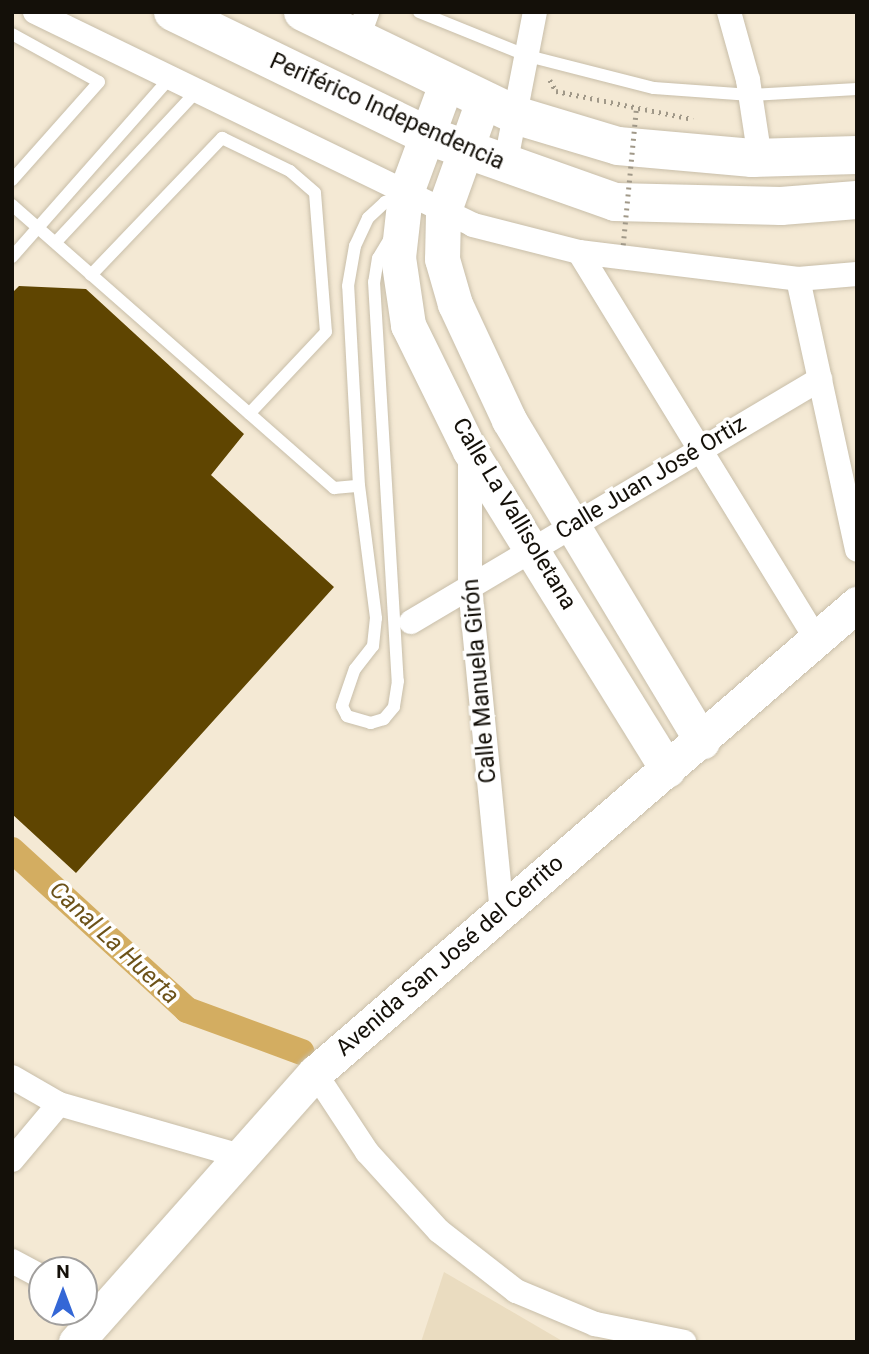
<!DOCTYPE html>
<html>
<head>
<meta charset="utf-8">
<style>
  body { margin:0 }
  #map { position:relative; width:869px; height:1354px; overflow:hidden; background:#f4e9d4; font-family:Roboto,sans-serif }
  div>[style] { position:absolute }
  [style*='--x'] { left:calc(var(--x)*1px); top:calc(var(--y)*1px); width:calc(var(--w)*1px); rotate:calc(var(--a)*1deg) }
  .built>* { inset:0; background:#eadcc0 }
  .canal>* { height:26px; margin:-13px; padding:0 13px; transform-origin:13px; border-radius:13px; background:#d3ad61 }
  .building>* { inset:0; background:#5f4501 }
  .path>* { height:4.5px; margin-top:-2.25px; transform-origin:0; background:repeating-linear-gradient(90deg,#a09888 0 2px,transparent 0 7px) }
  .roads { filter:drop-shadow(0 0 2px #c8bea9) drop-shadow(0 0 2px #c8bea9) }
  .lane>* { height:12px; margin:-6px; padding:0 6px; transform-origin:6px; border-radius:6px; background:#fff }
  .street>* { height:24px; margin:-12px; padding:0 12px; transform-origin:12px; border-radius:12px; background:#fff }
  .secondary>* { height:35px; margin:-17.5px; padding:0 17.5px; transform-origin:17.5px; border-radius:17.5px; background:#fff }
  .highway>* { height:38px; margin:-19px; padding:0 19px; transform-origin:19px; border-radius:19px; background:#fff }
  .path-bridge>* { height:4.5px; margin-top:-2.25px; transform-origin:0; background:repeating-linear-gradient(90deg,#a09888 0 2px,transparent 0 7px) }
  span { translate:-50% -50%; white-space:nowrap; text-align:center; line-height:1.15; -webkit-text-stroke:7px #fff; paint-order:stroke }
  .street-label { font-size:23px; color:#141009 }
  .water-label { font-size:24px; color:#6c5219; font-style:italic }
  .frame { position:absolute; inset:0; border:14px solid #141009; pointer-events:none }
  .north { position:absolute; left:28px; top:1256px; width:70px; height:70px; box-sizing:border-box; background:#fff; border:2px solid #a19f9d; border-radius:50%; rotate:0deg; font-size:19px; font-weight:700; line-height:28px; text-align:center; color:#141009 }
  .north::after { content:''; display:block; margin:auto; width:24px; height:32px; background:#3467d6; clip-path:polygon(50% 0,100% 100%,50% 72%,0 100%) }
</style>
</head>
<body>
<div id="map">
  <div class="built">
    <div style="clip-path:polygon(444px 1272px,564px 1342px,421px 1342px)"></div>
  </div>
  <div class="canal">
    <div style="--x:12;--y:850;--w:237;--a:42.4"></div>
    <div style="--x:187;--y:1010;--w:122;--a:20.1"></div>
  </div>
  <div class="building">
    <div style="clip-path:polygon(19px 286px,86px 289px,244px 434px,211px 475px,334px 587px,76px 873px,12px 814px,12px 293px)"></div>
  </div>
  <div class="path">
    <div style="--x:550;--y:80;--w:13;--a:61"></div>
    <div style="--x:556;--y:91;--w:140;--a:11.6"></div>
  </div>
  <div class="roads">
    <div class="lane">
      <div style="--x:419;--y:12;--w:118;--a:22"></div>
      <div style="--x:528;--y:56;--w:130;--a:14.3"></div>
      <div style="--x:654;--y:88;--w:97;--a:4.1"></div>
      <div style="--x:751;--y:95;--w:106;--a:-3.2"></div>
      <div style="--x:12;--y:34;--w:99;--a:28.9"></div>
      <div style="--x:99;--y:82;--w:131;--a:131.6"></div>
      <div style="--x:12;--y:205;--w:429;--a:41.3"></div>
      <div style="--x:334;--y:488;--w:25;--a:-5"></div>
      <div style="--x:389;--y:240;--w:21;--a:121"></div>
      <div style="--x:378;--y:258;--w:24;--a:99"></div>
      <div style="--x:374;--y:282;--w:400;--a:86.6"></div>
      <div style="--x:398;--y:681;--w:26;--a:99"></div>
      <div style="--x:394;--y:707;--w:16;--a:130"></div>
      <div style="--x:384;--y:719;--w:14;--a:163"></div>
      <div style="--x:371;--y:723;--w:25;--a:-164"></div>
      <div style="--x:347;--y:716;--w:11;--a:-117"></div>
      <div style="--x:342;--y:706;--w:39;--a:-71"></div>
      <div style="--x:355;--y:669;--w:29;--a:-52"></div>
      <div style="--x:373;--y:646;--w:28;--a:-84"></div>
      <div style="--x:376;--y:618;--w:133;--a:-97.3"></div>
      <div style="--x:359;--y:486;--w:200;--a:-93.1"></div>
      <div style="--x:348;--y:286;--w:41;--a:-80.1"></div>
      <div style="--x:355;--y:246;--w:31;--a:-65"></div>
      <div style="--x:368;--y:218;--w:23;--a:-43"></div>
      <div style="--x:385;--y:202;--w:18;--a:-19"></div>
      <div style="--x:56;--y:242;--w:204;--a:-47"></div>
      <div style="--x:12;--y:257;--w:236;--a:-48.6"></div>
      <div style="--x:91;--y:275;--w:190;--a:-46.3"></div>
      <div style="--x:222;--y:138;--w:76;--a:25.9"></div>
      <div style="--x:290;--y:171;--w:33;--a:41"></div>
      <div style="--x:315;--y:193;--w:139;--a:85.5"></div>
      <div style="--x:326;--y:332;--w:112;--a:133.2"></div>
    </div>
    <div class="street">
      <div style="--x:35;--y:12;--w:487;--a:25.9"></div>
      <div style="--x:473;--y:225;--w:109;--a:14.3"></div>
      <div style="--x:579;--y:252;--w:221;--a:7"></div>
      <div style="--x:798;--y:279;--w:59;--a:-4.8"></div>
      <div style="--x:729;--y:12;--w:71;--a:74.4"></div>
      <div style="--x:748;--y:80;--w:79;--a:81.3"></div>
      <div style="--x:357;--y:40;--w:30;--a:-70"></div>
      <div style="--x:505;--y:166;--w:157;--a:-79"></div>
      <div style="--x:579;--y:252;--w:456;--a:58.5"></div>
      <div style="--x:798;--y:279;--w:277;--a:77.7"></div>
      <div style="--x:470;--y:451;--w:136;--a:90"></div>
      <div style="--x:470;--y:587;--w:326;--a:84.4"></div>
      <div style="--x:411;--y:622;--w:476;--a:-30.7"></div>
      <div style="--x:315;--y:1073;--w:95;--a:56.6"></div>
      <div style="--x:367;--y:1152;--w:107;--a:47.7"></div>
      <div style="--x:439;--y:1231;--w:98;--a:37.9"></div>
      <div style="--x:516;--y:1291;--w:86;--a:22.7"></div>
      <div style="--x:595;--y:1324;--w:91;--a:11.4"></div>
      <div style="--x:12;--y:1077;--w:54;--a:29.9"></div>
      <div style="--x:59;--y:1104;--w:188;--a:16"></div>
      <div style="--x:12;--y:1160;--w:73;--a:-50"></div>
      <div style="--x:12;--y:1261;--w:34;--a:28"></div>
    </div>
    <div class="secondary">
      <div style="--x:446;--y:84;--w:118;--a:110.3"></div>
      <div style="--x:405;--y:195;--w:62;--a:96.4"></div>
      <div style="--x:398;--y:257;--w:69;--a:81.6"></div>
      <div style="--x:408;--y:325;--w:140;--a:63.8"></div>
      <div style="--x:470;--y:451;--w:375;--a:58.2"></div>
      <div style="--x:483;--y:101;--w:119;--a:109.7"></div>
      <div style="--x:443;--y:213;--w:46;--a:91.2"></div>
      <div style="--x:442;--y:259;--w:47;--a:73.9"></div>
      <div style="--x:455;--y:304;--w:128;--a:65"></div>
      <div style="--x:509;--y:420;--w:375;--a:59"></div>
      <div style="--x:76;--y:1342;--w:360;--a:-48.4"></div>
      <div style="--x:315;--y:1073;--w:717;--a:-40.87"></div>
    </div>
    <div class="highway">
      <div style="--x:173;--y:12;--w:281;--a:25.9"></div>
      <div style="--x:426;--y:135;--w:201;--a:19.5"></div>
      <div style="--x:615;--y:202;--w:166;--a:1.4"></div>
      <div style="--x:781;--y:206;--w:76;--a:-4.5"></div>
      <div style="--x:303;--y:12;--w:239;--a:25.8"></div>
      <div style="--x:518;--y:116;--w:104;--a:16.7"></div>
      <div style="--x:618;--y:146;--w:135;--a:5.1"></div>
      <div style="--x:752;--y:158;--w:105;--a:-1.6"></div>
    </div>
  </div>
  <div class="path-bridge">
    <div style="--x:623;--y:245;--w:136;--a:-84.5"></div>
  </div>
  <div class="street-label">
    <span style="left:387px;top:112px;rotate:24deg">Periférico Independencia</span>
    <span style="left:651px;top:478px;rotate:-31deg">Calle Juan José Ortiz</span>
    <span style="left:514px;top:514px;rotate:59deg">Calle La Vallisoletana</span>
    <span style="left:480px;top:681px;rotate:-95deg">Calle Manuela Girón</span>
    <span style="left:450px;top:956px;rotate:-41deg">Avenida San José del Cerrito</span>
  </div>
  <div class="water-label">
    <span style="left:114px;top:943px;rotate:43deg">Canal La Huerta</span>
  </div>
  <div class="frame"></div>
  <div class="north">N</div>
</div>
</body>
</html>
